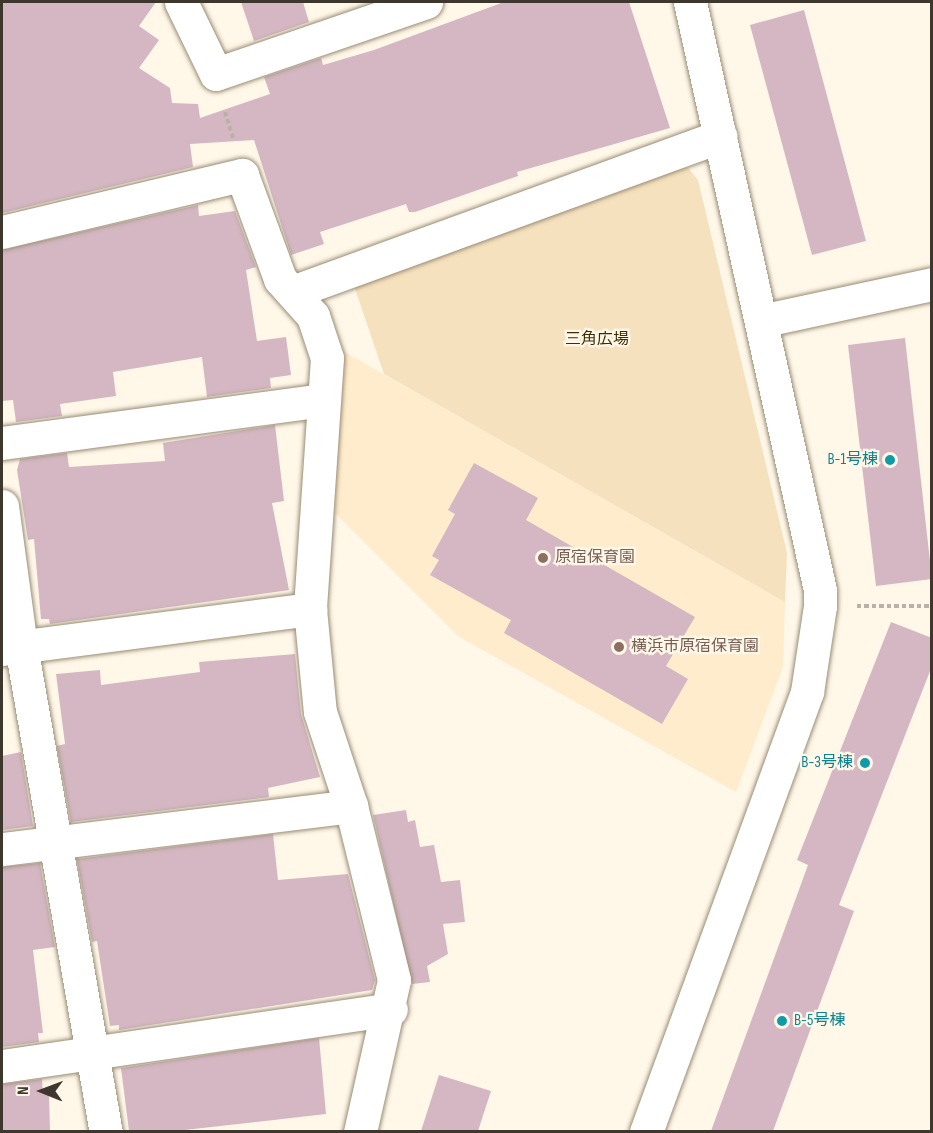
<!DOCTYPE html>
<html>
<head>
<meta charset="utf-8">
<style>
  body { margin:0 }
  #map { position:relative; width:933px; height:1133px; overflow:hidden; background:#fff7e8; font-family:"Sofia Sans Condensed","Noto Sans JP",sans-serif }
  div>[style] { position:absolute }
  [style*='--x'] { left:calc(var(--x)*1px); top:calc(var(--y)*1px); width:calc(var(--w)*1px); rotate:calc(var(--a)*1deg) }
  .built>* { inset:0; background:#feeccc }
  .green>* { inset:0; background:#f6e1be }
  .building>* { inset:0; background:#d4b7c2 }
  .path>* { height:4px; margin-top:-2px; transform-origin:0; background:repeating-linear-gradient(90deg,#b8b1a4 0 4.5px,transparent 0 7.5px) }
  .roads { filter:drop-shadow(0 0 2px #998c76) drop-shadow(0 0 2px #998c76) }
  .minor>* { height:33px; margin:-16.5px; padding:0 16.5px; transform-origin:16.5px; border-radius:16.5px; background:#fff }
  .dots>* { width:16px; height:16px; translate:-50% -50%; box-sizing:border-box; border:3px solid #fff7e8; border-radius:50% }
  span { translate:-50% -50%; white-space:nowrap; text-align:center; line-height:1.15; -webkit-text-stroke:4.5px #fff7e8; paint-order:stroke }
  .park-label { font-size:16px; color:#402c00 }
  .culture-label { font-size:16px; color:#0d838f }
  .right { translate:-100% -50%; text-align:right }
  .left { translate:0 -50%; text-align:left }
  .education-label { font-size:16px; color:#785e54 }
  .frame { position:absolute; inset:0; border:3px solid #3d372e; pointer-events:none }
  .north { position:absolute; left:12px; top:1061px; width:60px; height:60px; -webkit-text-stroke:4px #fff7e8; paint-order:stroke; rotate:271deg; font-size:16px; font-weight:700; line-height:24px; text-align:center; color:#3d372e }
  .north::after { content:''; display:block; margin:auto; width:21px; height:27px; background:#3d372e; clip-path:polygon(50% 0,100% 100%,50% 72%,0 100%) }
</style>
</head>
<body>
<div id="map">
  <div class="built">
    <div style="clip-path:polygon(341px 350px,785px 602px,783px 667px,736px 792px,458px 636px,335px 513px)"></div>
  </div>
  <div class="green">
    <div style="clip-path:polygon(670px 168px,688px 168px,698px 180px,787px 553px,785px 602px,384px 374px,354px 286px)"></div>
  </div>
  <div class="building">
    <div style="clip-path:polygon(2px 2px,156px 2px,139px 26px,159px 40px,139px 68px,170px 88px,172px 103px,198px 104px,200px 118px,270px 94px,264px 77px,321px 58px,323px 65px,374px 50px,504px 2px,629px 2px,670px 128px,517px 172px,518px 176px,415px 212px,409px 212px,406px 204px,320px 232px,324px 244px,291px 255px,254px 140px,190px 144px,193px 167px,2px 213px)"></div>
    <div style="clip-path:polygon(241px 2px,303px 2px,309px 22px,254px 41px)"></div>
    <div style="clip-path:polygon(804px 10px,866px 241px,812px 255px,750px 25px)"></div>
    <div style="clip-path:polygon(198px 205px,199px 216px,235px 211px,256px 267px,246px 270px,257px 341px,286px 337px,291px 375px,270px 378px,271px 388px,207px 397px,202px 357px,113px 372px,116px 396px,60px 404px,62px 416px,16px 422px,13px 400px,2px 401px,2px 250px)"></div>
    <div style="clip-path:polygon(905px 338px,932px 579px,876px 586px,848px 345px)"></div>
    <div style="clip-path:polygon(275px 425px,284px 501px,272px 503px,289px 590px,50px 624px,49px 619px,41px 619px,34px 539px,28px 540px,17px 470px,20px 459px,67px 453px,69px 467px,165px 461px,163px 443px)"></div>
    <div style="clip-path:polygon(474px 463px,538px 498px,526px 520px,695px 617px,666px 666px,688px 679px,662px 724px,504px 633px,511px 620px,430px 575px,439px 560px,432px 556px,455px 514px,448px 510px)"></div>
    <div style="clip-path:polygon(891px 622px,932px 638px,932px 666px,839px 905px,854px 911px,773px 1131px,711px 1131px,808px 865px,797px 860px)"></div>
    <div style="clip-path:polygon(295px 654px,301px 714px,320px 777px,268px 788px,269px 797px,71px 822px,57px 746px,65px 744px,56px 674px,100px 670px,101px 685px,200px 672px,199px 662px)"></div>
    <div style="clip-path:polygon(21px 752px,33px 826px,2px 830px,2px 756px)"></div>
    <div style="clip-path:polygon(406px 810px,408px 822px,415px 820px,420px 847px,434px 845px,441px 882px,460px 880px,465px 922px,443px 924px,448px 954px,427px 966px,430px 982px,412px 984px,373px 815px)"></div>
    <div style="clip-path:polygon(273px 834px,278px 880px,348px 874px,375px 980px,372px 990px,119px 1030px,119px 1025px,110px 1026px,97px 941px,92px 942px,77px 859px)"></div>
    <div style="clip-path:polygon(40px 863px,55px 947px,33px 950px,43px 1033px,38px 1033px,39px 1042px,2px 1047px,2px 867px)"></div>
    <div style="clip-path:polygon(319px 1038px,326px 1114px,176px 1131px,129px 1131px,121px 1068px)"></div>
    <div style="clip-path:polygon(439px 1075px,491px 1091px,478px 1131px,421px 1131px)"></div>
    <div style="clip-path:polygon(42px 1079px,43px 1094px,49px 1094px,50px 1131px,2px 1131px,2px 1084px)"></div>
  </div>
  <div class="path">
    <div style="--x:225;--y:112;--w:28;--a:73"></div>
    <div style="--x:857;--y:606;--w:75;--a:0"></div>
  </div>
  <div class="roads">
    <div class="minor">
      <div style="--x:181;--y:2;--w:80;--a:64.1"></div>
      <div style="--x:216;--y:74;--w:222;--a:-18.9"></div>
      <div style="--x:2;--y:232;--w:247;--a:-13.4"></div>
      <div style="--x:242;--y:175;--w:111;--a:69.9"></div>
      <div style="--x:280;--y:279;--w:50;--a:48.3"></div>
      <div style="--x:313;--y:316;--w:44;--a:71.6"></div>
      <div style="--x:327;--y:358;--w:252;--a:93.9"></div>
      <div style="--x:310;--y:609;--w:103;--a:84.5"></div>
      <div style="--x:320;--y:712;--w:99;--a:71.7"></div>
      <div style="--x:351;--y:806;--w:179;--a:76.1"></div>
      <div style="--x:394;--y:980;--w:156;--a:102.6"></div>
      <div style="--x:292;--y:292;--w:456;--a:-20"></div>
      <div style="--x:761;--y:321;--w:175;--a:-12.2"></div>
      <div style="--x:2;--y:443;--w:324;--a:-7.6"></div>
      <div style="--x:2;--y:506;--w:141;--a:82.3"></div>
      <div style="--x:21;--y:646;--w:493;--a:80.1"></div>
      <div style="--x:2;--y:649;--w:311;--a:-7.4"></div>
      <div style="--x:2;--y:849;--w:352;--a:-7"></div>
      <div style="--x:2;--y:1066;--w:393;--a:-8.3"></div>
      <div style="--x:646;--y:1132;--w:469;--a:-69.9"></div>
      <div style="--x:807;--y:692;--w:87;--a:-81.4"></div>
      <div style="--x:820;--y:606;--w:16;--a:-90"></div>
      <div style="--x:820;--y:590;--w:602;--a:-102.47"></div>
    </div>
  </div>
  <div class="dots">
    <div style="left:890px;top:460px;background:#0f9aa8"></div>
    <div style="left:543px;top:558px;background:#8d6e63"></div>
    <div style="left:619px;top:647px;background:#8d6e63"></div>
    <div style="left:865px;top:763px;background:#0f9aa8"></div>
    <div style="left:782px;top:1021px;background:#0f9aa8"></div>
  </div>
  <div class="park-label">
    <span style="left:597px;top:340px">三角広場</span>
  </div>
  <div class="culture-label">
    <span class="right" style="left:878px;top:460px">B-1号棟</span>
    <span class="right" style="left:853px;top:763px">B-3号棟</span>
    <span class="left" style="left:794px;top:1021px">B-5号棟</span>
  </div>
  <div class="education-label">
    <span class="left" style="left:555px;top:558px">原宿保育園</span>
    <span class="left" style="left:631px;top:647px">横浜市原宿保育園</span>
  </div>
  <div class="frame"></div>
  <div class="north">N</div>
</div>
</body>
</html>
